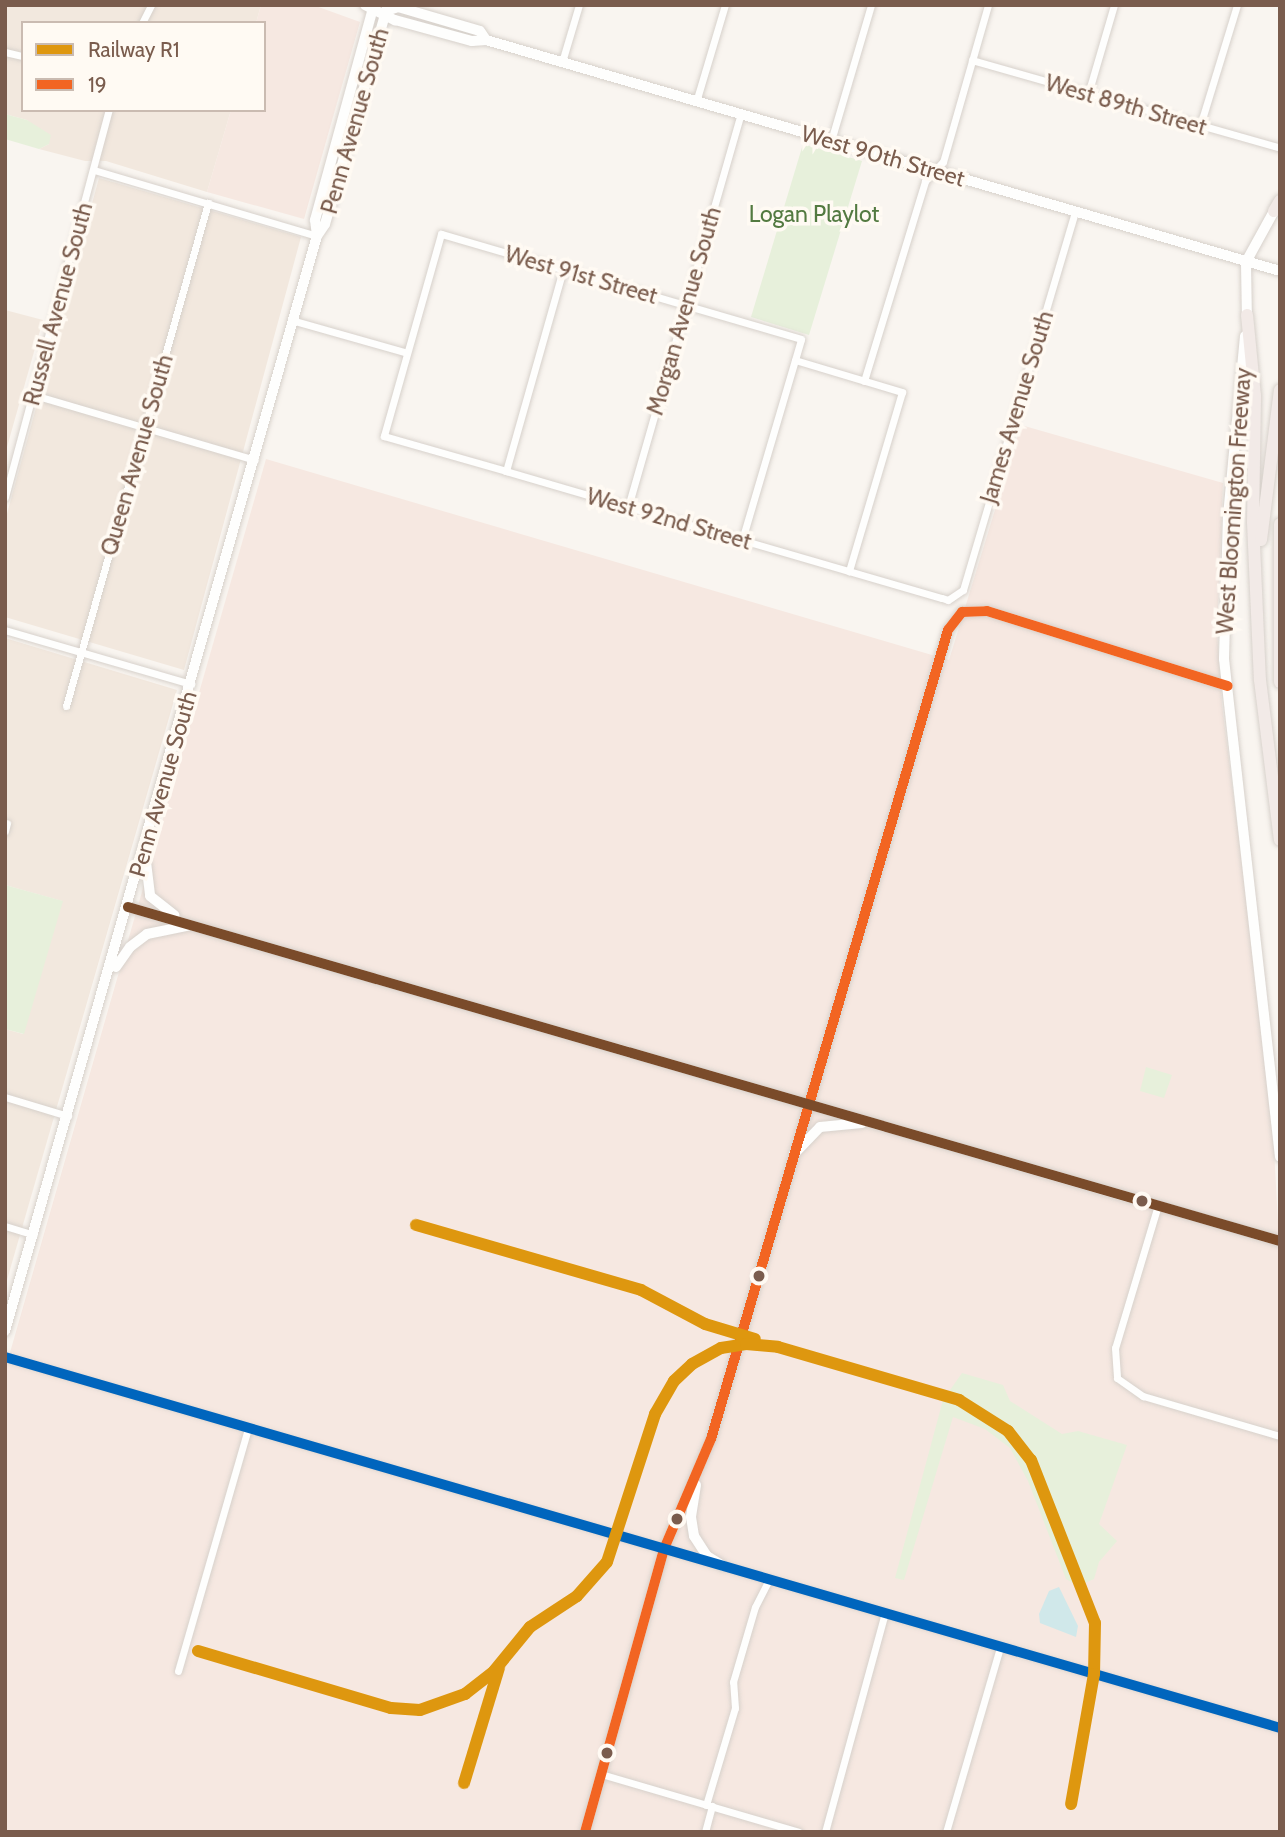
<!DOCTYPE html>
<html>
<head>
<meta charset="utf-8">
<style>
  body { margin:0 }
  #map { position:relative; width:1285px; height:1837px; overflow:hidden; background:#f9f5f0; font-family:Cabin,sans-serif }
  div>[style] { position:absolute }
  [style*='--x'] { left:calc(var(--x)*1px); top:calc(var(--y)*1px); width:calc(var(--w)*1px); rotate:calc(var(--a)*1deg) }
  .residential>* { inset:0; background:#f2e8de }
  .commercial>* { inset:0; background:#f6e8e1 }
  .green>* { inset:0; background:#e7f0db }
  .water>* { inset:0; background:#d0e8ea }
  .roads { filter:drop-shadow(0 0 2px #d7d1cb) drop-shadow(0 0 2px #d7d1cb) }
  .street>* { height:7px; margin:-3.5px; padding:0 3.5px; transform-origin:3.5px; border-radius:3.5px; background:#fefefd }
  .secondary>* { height:10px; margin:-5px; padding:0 5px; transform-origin:5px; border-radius:5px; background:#fefefd }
  .highway>* { height:12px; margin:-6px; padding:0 6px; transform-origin:6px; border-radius:6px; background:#f2eae7 }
  .bus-1>* { height:10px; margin:-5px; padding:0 5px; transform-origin:5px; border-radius:5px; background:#f26522 }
  .bus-2>* { height:10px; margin:-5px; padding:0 5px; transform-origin:5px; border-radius:5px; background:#7a4b2a }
  .bus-3>* { height:10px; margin:-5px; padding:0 5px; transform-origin:5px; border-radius:5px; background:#0065bd }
  .rail-1>* { height:12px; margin:-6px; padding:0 6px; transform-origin:6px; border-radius:6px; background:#de970f }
  .dots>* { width:19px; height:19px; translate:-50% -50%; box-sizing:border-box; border:4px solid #fffaf3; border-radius:50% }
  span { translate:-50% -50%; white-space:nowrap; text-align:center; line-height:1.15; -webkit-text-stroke:7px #fffaf3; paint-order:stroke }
  .street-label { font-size:23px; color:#7a5c4d }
  .park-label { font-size:23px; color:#537a41 }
  .frame { position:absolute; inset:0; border:7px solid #7a5c4d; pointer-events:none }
  .legend { position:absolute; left:21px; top:21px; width:245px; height:91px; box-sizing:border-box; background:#fffaf3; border:2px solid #cabbb1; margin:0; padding:9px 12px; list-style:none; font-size:21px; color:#7a5c4d }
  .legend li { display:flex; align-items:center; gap:14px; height:35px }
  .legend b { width:35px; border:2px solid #cabbb1 }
</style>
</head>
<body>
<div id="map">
  <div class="residential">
    <div style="clip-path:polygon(5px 5px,261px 5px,256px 23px,23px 23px,23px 110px,231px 110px,207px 192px,106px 161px,85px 161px,39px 149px,49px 144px,27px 120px,5px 114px)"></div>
    <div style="clip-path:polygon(99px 178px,301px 237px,184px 670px,5px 617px,5px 521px)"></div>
    <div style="clip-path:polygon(5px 310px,43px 320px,5px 454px)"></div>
    <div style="clip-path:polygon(5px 638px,177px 690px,5px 1287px,5px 1029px,23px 1034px,62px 901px,5px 885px)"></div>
  </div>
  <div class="commercial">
    <div style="clip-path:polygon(261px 5px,313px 5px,360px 22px,304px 219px,207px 192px,231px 110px,264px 110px,264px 23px,256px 23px)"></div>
    <div style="clip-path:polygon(1021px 425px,1223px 483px,1217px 632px,1222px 705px,1271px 1093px,1280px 1260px,1280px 1832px,5px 1831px,5px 1370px,266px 459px,949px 660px)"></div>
  </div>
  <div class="green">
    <div style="clip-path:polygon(5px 114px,27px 120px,51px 135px,49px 144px,39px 149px,5px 139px)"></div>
    <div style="clip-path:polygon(803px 144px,862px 161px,809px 335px,751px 317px)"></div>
    <div style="clip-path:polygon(5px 885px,63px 901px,24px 1034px,5px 1029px)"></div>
    <div style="clip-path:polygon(1146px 1067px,1172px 1075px,1164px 1098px,1140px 1091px)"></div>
    <div style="clip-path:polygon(962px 1373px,1003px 1385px,1010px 1401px,1062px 1434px,1078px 1431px,1127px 1445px,1099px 1524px,1117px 1541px,1099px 1562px,1094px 1579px,1078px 1586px,1066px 1579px,1028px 1481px,1010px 1448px,985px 1429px,953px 1417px,904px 1580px,895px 1578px,943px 1400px)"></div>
  </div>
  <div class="water">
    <div style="clip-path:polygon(1059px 1587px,1078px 1626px,1076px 1637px,1040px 1623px,1039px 1614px,1049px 1591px)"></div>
  </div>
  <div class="roads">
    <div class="street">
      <div style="--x:142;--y:23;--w:20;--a:-63"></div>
      <div style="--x:5;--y:52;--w:18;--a:13"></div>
      <div style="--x:972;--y:60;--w:320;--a:15.9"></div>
      <div style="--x:562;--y:62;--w:59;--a:-73.4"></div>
      <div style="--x:1088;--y:94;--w:93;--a:-73.7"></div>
      <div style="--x:696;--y:102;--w:101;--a:-73.4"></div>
      <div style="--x:1200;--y:126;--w:127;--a:-73"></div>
      <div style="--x:831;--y:141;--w:142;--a:-73.6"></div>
      <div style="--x:94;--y:170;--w:233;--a:16.5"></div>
      <div style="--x:295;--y:321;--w:116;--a:15.9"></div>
      <div style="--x:795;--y:360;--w:112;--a:16.7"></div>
      <div style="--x:902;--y:392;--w:187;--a:106.5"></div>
      <div style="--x:864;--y:381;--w:209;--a:-73"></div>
      <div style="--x:925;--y:181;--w:26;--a:-47"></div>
      <div style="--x:943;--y:162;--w:163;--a:-74"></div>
      <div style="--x:34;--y:395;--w:230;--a:16.4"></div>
      <div style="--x:506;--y:471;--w:209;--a:-74.2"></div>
      <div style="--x:5;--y:497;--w:401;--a:-75"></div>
      <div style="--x:628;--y:507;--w:409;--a:-74"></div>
      <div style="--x:742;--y:540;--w:209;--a:-73.6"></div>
      <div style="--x:801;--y:339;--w:375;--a:-163.7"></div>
      <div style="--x:441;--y:234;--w:210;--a:105.8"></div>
      <div style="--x:384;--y:436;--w:127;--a:16"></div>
      <div style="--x:506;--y:471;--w:246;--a:16.3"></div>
      <div style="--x:742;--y:540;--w:208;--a:16.2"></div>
      <div style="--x:942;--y:598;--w:6;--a:18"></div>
      <div style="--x:948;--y:600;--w:18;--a:-34"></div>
      <div style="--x:963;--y:590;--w:393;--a:-73.5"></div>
      <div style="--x:5;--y:630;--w:194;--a:16.2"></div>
      <div style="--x:66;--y:706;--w:523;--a:-74.24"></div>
      <div style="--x:5;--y:831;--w:8;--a:-76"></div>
      <div style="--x:5;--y:1097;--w:66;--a:16.8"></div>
      <div style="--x:1158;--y:1205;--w:149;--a:106.7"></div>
      <div style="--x:1115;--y:1348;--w:30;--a:86"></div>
      <div style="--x:1117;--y:1378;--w:32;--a:35"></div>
      <div style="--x:1143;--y:1396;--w:143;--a:16.3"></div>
      <div style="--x:5;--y:1226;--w:30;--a:17"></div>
      <div style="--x:5;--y:1357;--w:1328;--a:16.22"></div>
      <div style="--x:178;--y:1671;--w:252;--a:-73.9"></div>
      <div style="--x:601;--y:1774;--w:206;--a:16.3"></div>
      <div style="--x:706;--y:1805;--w:101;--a:-73.4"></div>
      <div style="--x:735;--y:1708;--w:26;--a:-94"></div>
      <div style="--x:733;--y:1682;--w:78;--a:-73.7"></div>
      <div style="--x:755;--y:1607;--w:31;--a:-63"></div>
      <div style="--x:705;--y:1832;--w:27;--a:-75"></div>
      <div style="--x:825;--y:1832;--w:227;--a:-74.7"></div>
      <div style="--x:946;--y:1832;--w:193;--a:-73.7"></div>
    </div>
    <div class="secondary">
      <div style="--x:365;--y:5;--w:34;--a:27"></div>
      <div style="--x:395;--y:20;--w:80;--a:15.3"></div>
      <div style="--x:472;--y:41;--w:14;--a:-4"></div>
      <div style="--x:486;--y:40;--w:827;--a:16.22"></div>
      <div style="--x:386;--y:11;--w:13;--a:-18"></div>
      <div style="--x:398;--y:7;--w:85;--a:16.3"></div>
      <div style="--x:480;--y:31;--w:11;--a:56"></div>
      <div style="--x:317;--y:236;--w:16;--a:-97"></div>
      <div style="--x:315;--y:220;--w:223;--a:-74.7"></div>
      <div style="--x:1247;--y:321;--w:59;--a:-91"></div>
      <div style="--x:1246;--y:262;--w:58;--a:-61.2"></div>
      <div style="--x:1245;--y:336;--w:180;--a:95.4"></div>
      <div style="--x:1228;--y:515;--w:144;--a:91.6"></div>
      <div style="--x:1224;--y:659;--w:501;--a:83.58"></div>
      <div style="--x:146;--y:862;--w:34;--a:83"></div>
      <div style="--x:150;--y:896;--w:31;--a:38"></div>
      <div style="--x:128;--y:907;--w:1199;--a:16.17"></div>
      <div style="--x:116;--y:967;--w:24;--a:-55"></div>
      <div style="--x:130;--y:947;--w:21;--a:-37"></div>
      <div style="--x:147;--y:934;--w:41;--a:-11.3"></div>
      <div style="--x:794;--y:1154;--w:37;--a:-46"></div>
      <div style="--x:820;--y:1127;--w:42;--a:-5.4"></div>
      <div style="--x:5;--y:1331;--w:1139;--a:-74.1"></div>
      <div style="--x:317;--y:236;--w:14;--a:-56"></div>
      <div style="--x:325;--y:224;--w:228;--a:-74"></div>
      <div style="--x:696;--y:1485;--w:32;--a:99"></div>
      <div style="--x:691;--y:1517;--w:19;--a:81"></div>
      <div style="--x:694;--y:1536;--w:24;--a:57"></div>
      <div style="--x:707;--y:1556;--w:19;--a:32"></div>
      <div style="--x:585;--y:1832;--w:294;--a:-74.4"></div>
      <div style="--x:664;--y:1549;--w:120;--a:-66.9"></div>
      <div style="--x:711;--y:1439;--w:843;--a:-73.67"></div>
      <div style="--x:948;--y:630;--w:23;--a:-52"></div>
      <div style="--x:962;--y:612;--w:25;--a:-2"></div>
      <div style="--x:987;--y:611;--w:252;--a:17.3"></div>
    </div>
    <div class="highway">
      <div style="--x:1274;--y:211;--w:12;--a:-59"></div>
      <div style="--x:1247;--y:315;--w:81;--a:84.4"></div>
      <div style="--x:1255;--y:396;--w:126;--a:90.9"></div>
      <div style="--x:1253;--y:522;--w:158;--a:87.5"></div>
      <div style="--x:1260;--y:680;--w:161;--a:82.9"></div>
      <div style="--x:1280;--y:524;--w:158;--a:90"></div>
      <div style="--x:1261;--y:540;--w:151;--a:-82.8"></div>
    </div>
  </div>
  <div class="bus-1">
    <div style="--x:585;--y:1832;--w:294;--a:-74.4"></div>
    <div style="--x:664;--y:1549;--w:120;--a:-66.9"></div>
    <div style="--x:711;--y:1439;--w:843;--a:-73.67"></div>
    <div style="--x:948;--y:630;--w:23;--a:-52"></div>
    <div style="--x:962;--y:612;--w:25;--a:-2"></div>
    <div style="--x:987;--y:611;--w:252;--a:17.3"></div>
  </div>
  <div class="bus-2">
    <div style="--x:128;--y:907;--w:1199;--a:16.17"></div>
  </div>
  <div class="bus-3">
    <div style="--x:5;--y:1357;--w:1328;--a:16.22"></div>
  </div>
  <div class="rail-1">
    <div style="--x:416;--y:1225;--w:234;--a:16.1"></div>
    <div style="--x:641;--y:1290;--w:72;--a:28"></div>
    <div style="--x:705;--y:1324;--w:52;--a:16.7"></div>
    <div style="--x:198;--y:1651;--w:201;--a:16.5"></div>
    <div style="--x:391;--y:1708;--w:29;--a:4"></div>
    <div style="--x:420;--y:1710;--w:48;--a:-19.6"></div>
    <div style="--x:465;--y:1694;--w:37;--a:-38"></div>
    <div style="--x:494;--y:1671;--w:57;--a:-50.7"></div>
    <div style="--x:530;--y:1627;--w:56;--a:-33.4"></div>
    <div style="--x:577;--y:1596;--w:45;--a:-48.6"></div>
    <div style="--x:607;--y:1562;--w:156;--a:-72"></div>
    <div style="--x:655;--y:1414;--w:38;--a:-60"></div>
    <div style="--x:674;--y:1381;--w:25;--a:-43"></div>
    <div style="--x:692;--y:1364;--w:33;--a:-29"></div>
    <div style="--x:721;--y:1348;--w:25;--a:-9"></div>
    <div style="--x:746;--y:1344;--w:32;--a:5"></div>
    <div style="--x:778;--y:1347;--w:189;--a:16.3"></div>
    <div style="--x:959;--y:1400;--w:58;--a:32.3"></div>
    <div style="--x:1008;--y:1431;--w:37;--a:52"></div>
    <div style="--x:1031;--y:1460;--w:175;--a:68.6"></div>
    <div style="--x:1095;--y:1623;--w:51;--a:91.1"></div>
    <div style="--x:1094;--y:1674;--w:132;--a:100"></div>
    <div style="--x:464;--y:1783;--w:120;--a:-73.1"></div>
  </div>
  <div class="dots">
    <div style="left:1142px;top:1201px;background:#7a5c4d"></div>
    <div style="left:759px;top:1276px;background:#7a5c4d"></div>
    <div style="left:677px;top:1519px;background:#7a5c4d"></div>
    <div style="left:607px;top:1753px;background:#7a5c4d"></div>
  </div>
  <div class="street-label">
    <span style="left:1126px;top:105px;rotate:16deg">West 89th Street</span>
    <span style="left:355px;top:121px;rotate:-74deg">Penn Avenue South</span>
    <span style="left:883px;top:156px;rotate:16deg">West 90th Street</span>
    <span style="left:581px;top:275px;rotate:16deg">West 91st Street</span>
    <span style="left:58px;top:304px;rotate:-75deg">Russell Avenue South</span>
    <span style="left:684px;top:311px;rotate:-74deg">Morgan Avenue South</span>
    <span style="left:1017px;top:407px;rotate:-73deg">James Avenue South</span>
    <span style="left:137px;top:455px;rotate:-74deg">Queen Avenue South</span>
    <span style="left:1234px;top:501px;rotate:-86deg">West Bloomington Freeway</span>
    <span style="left:669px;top:519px;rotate:16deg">West 92nd Street</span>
    <span style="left:163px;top:784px;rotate:-74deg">Penn Avenue South</span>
  </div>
  <div class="park-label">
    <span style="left:814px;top:214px">Logan Playlot</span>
  </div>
  <div class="frame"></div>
  <ul class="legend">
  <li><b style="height:9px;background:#de970f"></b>Railway R1</li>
  <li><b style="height:9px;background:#f26522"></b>19</li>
  </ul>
</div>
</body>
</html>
